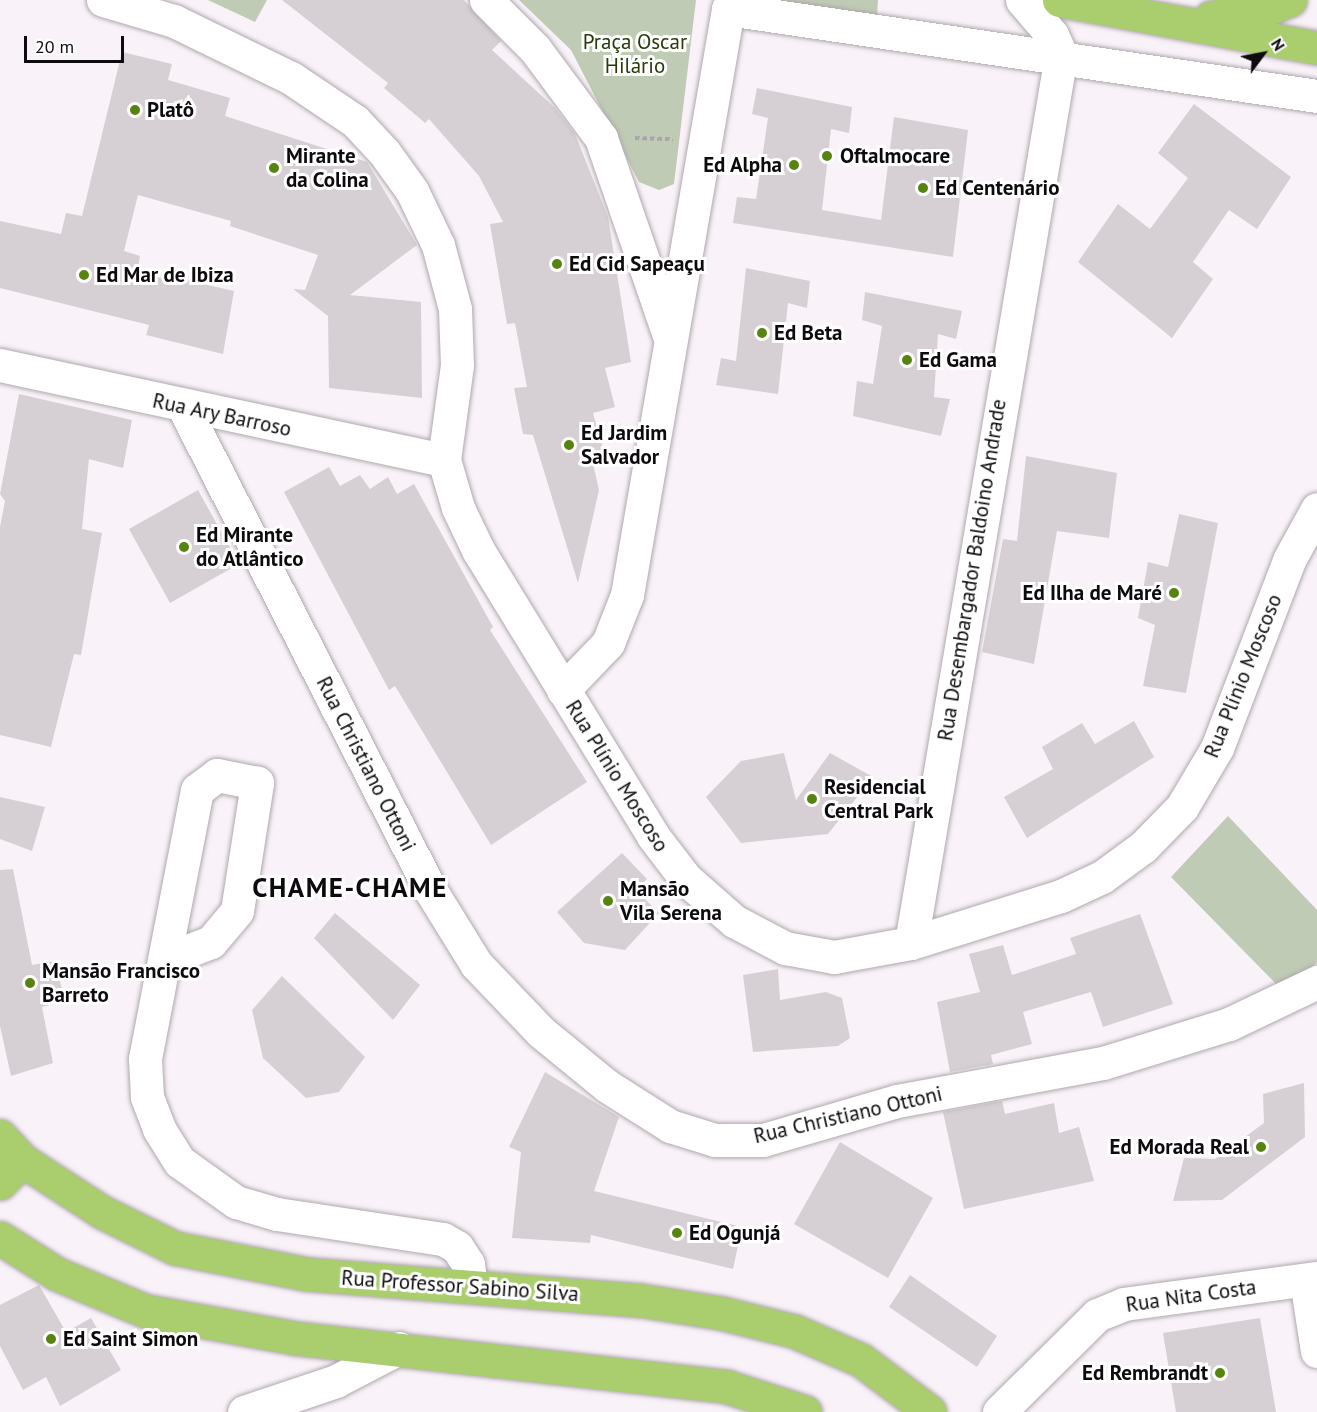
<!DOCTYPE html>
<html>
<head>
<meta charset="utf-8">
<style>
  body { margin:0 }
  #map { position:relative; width:1317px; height:1412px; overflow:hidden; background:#f9f2f8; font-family:"PT Sans",sans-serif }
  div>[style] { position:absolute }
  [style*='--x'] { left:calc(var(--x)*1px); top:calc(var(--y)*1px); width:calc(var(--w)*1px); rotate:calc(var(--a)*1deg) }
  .green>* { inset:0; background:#c0cbb5 }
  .building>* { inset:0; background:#d6d0d5 }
  .path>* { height:4px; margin-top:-2px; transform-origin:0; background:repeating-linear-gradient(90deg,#aaa5aa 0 4.5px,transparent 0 7.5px) }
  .roads { filter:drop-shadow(0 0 2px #afa8ad) drop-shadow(0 0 2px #afa8ad) }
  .minor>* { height:33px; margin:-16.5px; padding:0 16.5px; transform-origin:16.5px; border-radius:16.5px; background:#fff }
  .major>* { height:33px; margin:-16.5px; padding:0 16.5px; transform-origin:16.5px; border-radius:16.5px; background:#aacd6e }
  .dots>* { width:16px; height:16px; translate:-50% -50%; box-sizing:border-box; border:3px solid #fff; border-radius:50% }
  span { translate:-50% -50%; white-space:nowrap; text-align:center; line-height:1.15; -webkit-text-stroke:6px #fff; paint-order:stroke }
  .park-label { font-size:21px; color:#263b07 }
  .poi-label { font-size:21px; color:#0d0b0d; font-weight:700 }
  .left { translate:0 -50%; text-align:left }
  .right { translate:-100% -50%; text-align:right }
  .street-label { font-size:21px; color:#0d0b0d }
  .district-label { font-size:27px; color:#0d0b0d; font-weight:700; letter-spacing:1.5px }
  .north { position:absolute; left:1233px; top:24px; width:60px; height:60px; -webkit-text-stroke:4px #fff; paint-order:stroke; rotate:58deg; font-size:16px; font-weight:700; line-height:24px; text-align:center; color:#0d0b0d }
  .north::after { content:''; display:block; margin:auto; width:21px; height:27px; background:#0d0b0d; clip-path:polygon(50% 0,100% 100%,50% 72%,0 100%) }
  .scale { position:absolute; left:24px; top:36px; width:100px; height:27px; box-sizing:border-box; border:3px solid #0d0b0d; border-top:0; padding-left:8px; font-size:18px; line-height:21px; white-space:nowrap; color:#0d0b0d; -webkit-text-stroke:4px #fff; paint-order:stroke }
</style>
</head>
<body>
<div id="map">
  <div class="green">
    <div style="clip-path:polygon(208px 0,267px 0,255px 22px)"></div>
    <div style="clip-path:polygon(519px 0,696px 0,674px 184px,659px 190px,639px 182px,571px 50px)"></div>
    <div style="clip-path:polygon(732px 0,878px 0,877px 16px)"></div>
    <div style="clip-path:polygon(1228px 816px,1317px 910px,1317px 962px,1285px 993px,1171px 877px)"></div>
  </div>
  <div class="building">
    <div style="clip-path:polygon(282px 0,464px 0,501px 41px,492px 50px,555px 108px,575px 134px,608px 217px,631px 362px,605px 368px,615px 407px,593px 413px,605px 455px,592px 459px,599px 490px,578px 583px,533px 435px,523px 434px,514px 388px,527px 387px,515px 323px,507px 324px,490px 224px,503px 222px,479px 176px,429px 119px,425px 123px,384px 88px,388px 83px)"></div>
    <div style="clip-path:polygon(122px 52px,172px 64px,168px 80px,230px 98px,225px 116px,367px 162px,417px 245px,350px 295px,421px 302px,422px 398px,329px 388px,328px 316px,293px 289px,305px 290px,318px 255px,230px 226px,231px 221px,138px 195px,124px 251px,140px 256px,138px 269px,234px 291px,223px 354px,146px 335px,149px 325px,0 288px,0 221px,61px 234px,66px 213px,82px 216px)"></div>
    <div style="clip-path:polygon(757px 88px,852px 107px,849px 133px,831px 129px,822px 210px,881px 220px,894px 117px,968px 130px,953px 257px,733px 223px,737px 197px,756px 199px,768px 118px,752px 114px)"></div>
    <div style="clip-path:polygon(1194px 104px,1291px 177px,1257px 229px,1229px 210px,1193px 262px,1213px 279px,1172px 338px,1078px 262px,1118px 204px,1150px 229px,1188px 178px,1158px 153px)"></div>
    <div style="clip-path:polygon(746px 268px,810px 281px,807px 308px,788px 303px,778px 394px,716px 385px,721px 358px,736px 361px)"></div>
    <div style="clip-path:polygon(865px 292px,962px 311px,956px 339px,938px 334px,934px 397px,950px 399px,941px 436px,853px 416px,857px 381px,873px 384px,882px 326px,862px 320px)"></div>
    <div style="clip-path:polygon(19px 394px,132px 420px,123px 468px,89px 459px,82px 529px,102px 533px,81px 655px,74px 654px,51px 747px,0 735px,0 527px,5px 501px,0 494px)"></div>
    <div style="clip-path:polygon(1026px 456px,1117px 473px,1109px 538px,1057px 531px,1034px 664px,982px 652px,1003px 539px,1017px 541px)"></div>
    <div style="clip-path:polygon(329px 467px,340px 486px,360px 475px,370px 489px,388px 477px,397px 494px,414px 484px,493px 627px,490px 630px,587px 782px,491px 845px,395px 686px,389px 690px,284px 492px)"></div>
    <div style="clip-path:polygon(198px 490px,239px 564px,170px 603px,129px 529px)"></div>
    <div style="clip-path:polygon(1179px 514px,1218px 523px,1186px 693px,1143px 686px,1155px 625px,1138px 618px,1148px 562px,1168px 567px)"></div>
    <div style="clip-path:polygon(1134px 721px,1154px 757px,1027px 838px,1004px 797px,1053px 769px,1042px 747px,1082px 723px,1095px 744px)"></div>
    <div style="clip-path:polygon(784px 753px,796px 800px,830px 753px,873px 777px,828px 834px,741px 843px,706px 797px,741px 761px)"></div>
    <div style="clip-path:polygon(0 797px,45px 807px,32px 851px,0 839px)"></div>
    <div style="clip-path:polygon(622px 853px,647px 879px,636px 890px,659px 913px,625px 950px,584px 943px,557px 912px)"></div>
    <div style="clip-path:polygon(13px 869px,32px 965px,55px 961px,65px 1001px,42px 1007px,53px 1063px,11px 1076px,0 1026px,0 870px)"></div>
    <div style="clip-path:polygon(335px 913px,420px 985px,393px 1020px,314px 938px)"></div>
    <div style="clip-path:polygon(1140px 914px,1173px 1004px,1103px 1027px,1091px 992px,1023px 1012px,1032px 1044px,991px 1055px,993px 1064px,950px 1072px,937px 1002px,980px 992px,969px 954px,1003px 945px,1012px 975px,1076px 954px,1070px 938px)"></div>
    <div style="clip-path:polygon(778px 969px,780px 1000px,826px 992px,842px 998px,850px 1038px,838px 1046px,753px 1052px,743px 975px)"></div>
    <div style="clip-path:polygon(282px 976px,365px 1057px,339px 1092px,306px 1098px,263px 1058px,252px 1010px)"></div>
    <div style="clip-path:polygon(545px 1072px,619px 1117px,594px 1191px,742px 1227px,733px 1269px,591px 1235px,590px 1243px,512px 1238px,521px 1152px,509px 1147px)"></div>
    <div style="clip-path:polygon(1304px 1083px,1305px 1137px,1222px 1200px,1173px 1201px,1184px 1158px,1215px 1159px,1264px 1123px,1263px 1094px)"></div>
    <div style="clip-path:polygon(1002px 1101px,1005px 1114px,1054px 1103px,1059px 1133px,1079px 1127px,1094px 1181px,964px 1209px,943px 1112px)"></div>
    <div style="clip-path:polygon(840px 1142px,933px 1198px,888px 1278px,794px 1224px)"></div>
    <div style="clip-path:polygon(910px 1275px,997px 1336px,977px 1367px,889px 1307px)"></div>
    <div style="clip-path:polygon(39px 1285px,66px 1332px,91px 1318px,121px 1370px,60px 1406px,46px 1377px,23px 1390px,0 1346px,0 1305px)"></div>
    <div style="clip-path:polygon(1260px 1318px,1276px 1412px,1176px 1412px,1163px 1333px)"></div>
  </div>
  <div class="path">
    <div style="--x:635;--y:138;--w:38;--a:2"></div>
  </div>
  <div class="roads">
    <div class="minor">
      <div style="--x:103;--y:0;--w:74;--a:16.5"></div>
      <div style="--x:174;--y:21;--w:130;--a:26"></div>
      <div style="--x:291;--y:78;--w:77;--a:33.9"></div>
      <div style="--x:355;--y:121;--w:42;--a:46.9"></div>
      <div style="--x:384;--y:152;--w:48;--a:54.3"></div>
      <div style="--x:412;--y:191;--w:60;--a:64.3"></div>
      <div style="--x:438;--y:245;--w:66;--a:75.1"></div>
      <div style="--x:455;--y:309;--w:56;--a:88"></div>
      <div style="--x:457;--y:365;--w:96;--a:97.8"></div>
      <div style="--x:444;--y:460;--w:50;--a:73.7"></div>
      <div style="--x:458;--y:508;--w:47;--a:64.5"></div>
      <div style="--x:478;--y:550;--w:335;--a:58.5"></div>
      <div style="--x:653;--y:836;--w:54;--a:52.5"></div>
      <div style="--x:686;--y:879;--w:64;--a:41.2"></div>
      <div style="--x:734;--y:921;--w:58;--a:27.9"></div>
      <div style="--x:785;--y:948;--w:50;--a:10.4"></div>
      <div style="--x:834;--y:957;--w:78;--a:-10.3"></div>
      <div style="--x:911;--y:943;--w:157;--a:-17.4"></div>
      <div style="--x:1061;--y:896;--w:45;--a:-24.9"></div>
      <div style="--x:1102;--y:877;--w:51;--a:-36.2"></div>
      <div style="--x:1143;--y:847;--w:56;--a:-45.7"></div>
      <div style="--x:1182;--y:807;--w:69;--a:-59.3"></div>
      <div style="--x:1217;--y:748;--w:201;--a:-69"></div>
      <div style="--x:1289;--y:560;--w:58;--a:-61.2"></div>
      <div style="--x:486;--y:0;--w:69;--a:45"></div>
      <div style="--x:535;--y:49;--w:111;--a:53.4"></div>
      <div style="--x:601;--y:138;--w:208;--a:71"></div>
      <div style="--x:0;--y:365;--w:454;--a:12.1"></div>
      <div style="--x:184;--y:408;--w:542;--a:62.92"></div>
      <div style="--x:431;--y:891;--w:86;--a:58.3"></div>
      <div style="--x:476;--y:964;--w:94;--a:46.3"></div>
      <div style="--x:541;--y:1032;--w:85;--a:39.3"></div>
      <div style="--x:607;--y:1086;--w:75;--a:32.4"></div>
      <div style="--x:670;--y:1126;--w:47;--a:17.3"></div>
      <div style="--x:715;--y:1140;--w:48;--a:0"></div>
      <div style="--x:763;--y:1140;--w:140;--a:-16.2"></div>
      <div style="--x:897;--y:1101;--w:209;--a:-10.5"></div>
      <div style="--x:1103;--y:1063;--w:132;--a:-17.2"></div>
      <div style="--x:1229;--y:1024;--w:98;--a:-25.5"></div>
      <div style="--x:563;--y:690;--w:65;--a:-46.2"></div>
      <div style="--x:608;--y:643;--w:52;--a:-68.4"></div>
      <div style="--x:627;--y:595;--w:595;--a:-80.22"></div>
      <div style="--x:728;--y:9;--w:595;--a:8.4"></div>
      <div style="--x:911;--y:943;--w:901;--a:-80.41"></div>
      <div style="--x:1061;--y:55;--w:22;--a:-114"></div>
      <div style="--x:1052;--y:35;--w:46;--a:-130.6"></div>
      <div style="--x:164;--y:960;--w:50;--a:-21"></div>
      <div style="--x:211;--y:942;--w:40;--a:-50"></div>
      <div style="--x:237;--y:911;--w:130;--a:-81.1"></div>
      <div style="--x:257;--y:783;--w:41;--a:-168.7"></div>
      <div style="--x:217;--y:775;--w:25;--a:143"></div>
      <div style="--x:197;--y:790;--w:173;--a:101"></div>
      <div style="--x:164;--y:960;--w:101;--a:100.9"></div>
      <div style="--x:145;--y:1059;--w:38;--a:87"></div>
      <div style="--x:147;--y:1097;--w:34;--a:69"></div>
      <div style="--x:159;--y:1129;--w:39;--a:58"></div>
      <div style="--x:180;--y:1162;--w:69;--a:35.5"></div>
      <div style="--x:236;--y:1202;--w:43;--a:16.3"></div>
      <div style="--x:277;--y:1214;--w:168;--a:8.6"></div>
      <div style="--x:443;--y:1239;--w:16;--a:30"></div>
      <div style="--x:457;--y:1247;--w:20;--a:57"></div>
      <div style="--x:468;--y:1264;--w:23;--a:83"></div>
      <div style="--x:1306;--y:1280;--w:72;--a:81.2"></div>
      <div style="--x:244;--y:1412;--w:97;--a:-18.6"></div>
      <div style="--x:336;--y:1381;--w:71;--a:-27.6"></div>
      <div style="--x:999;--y:1412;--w:138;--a:-44.7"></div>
      <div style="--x:1097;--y:1315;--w:29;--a:-22"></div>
      <div style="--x:1124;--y:1304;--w:195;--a:-7.7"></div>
    </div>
    <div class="major">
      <div style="--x:1059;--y:0;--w:262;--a:10.5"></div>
      <div style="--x:1211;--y:17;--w:54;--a:-7.4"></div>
      <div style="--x:1265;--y:10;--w:27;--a:-22"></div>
      <div style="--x:0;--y:1136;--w:33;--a:47"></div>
      <div style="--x:22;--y:1160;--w:95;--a:33"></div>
      <div style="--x:102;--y:1212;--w:81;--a:26.3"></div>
      <div style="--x:175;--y:1248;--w:134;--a:11.2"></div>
      <div style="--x:306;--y:1274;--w:334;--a:4.5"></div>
      <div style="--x:639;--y:1300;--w:83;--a:9"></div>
      <div style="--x:721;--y:1313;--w:75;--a:13.9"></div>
      <div style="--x:794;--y:1331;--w:73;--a:23.4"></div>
      <div style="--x:861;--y:1360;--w:86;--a:37"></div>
      <div style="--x:0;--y:1183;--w:32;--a:-46"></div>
      <div style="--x:0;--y:1238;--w:67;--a:32.3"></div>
      <div style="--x:57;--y:1274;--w:96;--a:22.6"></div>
      <div style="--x:146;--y:1311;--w:150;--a:10.3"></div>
      <div style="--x:294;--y:1338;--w:437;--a:6.4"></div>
      <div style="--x:728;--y:1387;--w:81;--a:18"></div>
    </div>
  </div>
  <div class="dots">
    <div style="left:135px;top:110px;background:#578411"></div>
    <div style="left:827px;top:156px;background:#578411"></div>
    <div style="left:794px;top:165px;background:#578411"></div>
    <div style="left:274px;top:168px;background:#578411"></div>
    <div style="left:923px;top:188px;background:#578411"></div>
    <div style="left:557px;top:264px;background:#578411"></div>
    <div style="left:84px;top:275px;background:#578411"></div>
    <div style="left:762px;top:333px;background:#578411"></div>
    <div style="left:907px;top:360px;background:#578411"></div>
    <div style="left:569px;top:445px;background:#578411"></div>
    <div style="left:184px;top:547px;background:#578411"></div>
    <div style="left:1174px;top:593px;background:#578411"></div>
    <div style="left:812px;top:799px;background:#578411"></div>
    <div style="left:608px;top:901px;background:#578411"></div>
    <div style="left:30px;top:983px;background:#578411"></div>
    <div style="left:1261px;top:1147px;background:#578411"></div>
    <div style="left:677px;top:1233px;background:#578411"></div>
    <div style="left:51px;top:1339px;background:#578411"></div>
    <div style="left:1220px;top:1373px;background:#578411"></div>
  </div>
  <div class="park-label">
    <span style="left:635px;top:54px">Praça Oscar<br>Hilário</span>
  </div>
  <div class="poi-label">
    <span class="left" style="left:147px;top:110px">Platô</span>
    <span class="left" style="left:286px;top:168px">Mirante<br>da Colina</span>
    <span class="left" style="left:840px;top:156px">Oftalmocare</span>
    <span class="right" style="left:782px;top:165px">Ed Alpha</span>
    <span class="left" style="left:935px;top:188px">Ed Centenário</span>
    <span class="left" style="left:569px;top:264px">Ed Cid Sapeaçu</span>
    <span class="left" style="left:96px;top:275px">Ed Mar de Ibiza</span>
    <span class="left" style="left:774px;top:333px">Ed Beta</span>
    <span class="left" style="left:919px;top:360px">Ed Gama</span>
    <span class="left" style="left:581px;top:445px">Ed Jardim<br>Salvador</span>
    <span class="left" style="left:196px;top:547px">Ed Mirante<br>do Atlântico</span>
    <span class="right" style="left:1162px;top:593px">Ed Ilha de Maré</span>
    <span class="left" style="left:824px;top:799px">Residencial<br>Central Park</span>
    <span class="left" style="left:620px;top:901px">Mansão<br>Vila Serena</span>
    <span class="left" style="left:42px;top:983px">Mansão Francisco<br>Barreto</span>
    <span class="right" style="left:1249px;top:1147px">Ed Morada Real</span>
    <span class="left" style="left:689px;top:1233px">Ed Ogunjá</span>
    <span class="left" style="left:63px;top:1339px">Ed Saint Simon</span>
    <span class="right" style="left:1208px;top:1373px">Ed Rembrandt</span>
  </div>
  <div class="street-label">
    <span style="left:222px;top:415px;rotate:12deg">Rua Ary Barroso</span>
    <span style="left:972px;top:570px;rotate:-81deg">Rua Desembargador Baldoino Andrade</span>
    <span style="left:1243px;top:676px;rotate:-68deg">Rua Plínio Moscoso</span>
    <span style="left:366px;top:764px;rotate:63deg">Rua Christiano Ottoni</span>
    <span style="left:617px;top:776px;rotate:58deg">Rua Plínio Moscoso</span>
    <span style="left:848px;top:1115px;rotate:-13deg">Rua Christiano Ottoni</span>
    <span style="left:460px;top:1286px;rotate:4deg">Rua Professor Sabino Silva</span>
    <span style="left:1191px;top:1296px;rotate:-8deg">Rua Nita Costa</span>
  </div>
  <div class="district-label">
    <span style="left:350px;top:888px">CHAME-CHAME</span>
  </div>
  <div class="north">N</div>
  <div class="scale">20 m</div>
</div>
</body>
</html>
